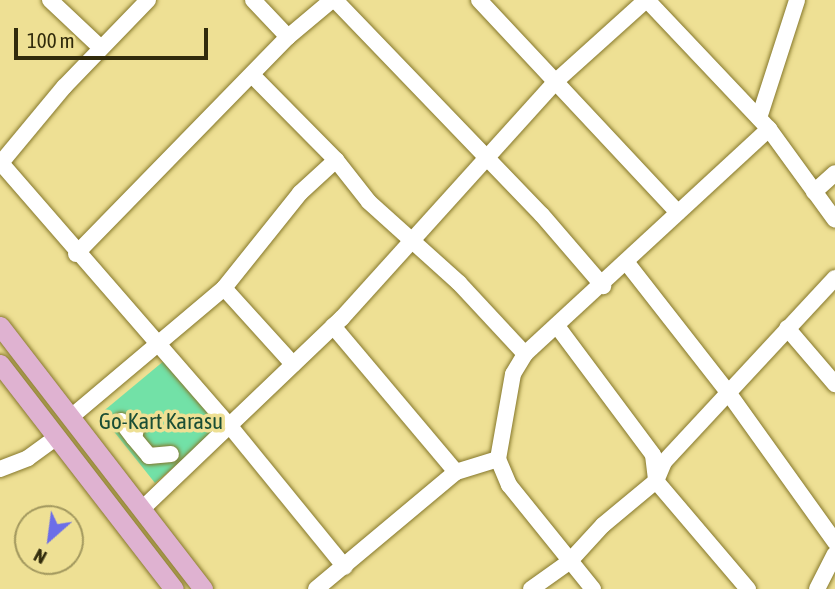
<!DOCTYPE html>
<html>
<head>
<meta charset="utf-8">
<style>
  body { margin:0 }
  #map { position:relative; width:835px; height:589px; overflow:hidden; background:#eee094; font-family:"Asap Condensed",sans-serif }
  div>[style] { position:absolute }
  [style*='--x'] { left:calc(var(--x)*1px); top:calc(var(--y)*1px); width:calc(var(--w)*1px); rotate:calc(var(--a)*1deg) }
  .green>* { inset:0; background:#72e1a7 }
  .roads { filter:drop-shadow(0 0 2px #85772b) drop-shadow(0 0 2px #85772b) }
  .minor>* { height:16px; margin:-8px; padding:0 8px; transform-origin:8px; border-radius:8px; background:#fff }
  .major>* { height:19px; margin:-9.5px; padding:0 9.5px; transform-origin:9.5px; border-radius:9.5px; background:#dfb2d1 }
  span { translate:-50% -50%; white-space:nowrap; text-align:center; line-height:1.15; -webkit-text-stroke:7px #eee094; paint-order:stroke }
  .park-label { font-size:23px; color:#1a4e35 }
  .north { position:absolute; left:14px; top:505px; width:70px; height:70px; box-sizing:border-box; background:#eee094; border:2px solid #a2985e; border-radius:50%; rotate:208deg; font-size:19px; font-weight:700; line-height:28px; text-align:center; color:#312b0c }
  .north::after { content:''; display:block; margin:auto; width:24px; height:32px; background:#6c6ee8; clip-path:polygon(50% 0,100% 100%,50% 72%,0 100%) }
  .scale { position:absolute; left:14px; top:28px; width:194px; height:32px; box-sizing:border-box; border:4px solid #312b0c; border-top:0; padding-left:9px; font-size:21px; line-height:24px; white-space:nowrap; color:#312b0c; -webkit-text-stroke:5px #eee094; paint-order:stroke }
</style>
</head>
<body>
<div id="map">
  <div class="green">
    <div style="clip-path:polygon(165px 360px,222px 427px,155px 483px,100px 414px)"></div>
  </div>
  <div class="roads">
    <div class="minor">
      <div style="--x:50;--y:0;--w:70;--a:43.3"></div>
      <div style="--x:253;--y:0;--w:51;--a:46.6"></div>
      <div style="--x:335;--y:0;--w:298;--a:46.1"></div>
      <div style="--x:542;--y:215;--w:94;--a:49.3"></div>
      <div style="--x:479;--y:0;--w:291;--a:46.9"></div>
      <div style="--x:647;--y:0;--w:178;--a:46.6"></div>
      <div style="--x:769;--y:129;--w:112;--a:54"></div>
      <div style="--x:252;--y:75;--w:120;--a:45.3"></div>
      <div style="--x:336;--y:160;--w:53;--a:51.8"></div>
      <div style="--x:369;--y:202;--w:121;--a:42"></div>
      <div style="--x:459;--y:283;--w:97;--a:47.1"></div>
      <div style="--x:759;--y:118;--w:124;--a:-72.1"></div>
      <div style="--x:1;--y:163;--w:347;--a:49"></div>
      <div style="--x:229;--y:425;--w:183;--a:50.8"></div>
      <div style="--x:0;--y:164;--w:100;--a:-50.3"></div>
      <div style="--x:64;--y:87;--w:121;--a:-46"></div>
      <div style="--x:814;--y:192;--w:28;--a:-42"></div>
      <div style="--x:76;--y:254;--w:303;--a:-45.7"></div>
      <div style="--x:288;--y:37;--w:57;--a:-40.1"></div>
      <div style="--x:627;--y:263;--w:162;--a:52"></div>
      <div style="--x:727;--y:391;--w:186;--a:54.4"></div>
      <div style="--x:224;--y:288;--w:122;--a:-51.3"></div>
      <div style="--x:300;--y:193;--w:49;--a:-42.5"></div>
      <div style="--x:333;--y:326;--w:191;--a:49.9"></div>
      <div style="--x:557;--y:326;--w:161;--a:53.3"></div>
      <div style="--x:653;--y:455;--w:26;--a:83"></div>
      <div style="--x:656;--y:481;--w:142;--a:49.6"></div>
      <div style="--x:787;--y:328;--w:74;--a:49.4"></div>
      <div style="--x:71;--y:417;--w:200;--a:-40.1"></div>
      <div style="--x:224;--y:288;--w:103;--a:47.8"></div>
      <div style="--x:121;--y:421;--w:21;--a:53"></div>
      <div style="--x:137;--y:425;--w:13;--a:103"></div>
      <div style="--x:134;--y:438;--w:23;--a:50"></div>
      <div style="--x:149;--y:456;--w:22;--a:-5"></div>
      <div style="--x:0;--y:469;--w:30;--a:-21"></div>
      <div style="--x:28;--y:458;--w:34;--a:-36"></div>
      <div style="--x:142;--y:509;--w:277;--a:-43.7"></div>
      <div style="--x:342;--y:318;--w:318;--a:-47.9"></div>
      <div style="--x:555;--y:82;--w:122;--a:-42"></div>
      <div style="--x:316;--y:589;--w:182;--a:-39.9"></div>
      <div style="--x:456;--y:472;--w:44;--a:-17.2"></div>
      <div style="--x:531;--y:589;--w:47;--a:-35.4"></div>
      <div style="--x:569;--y:562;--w:50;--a:-47.4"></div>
      <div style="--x:603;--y:525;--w:69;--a:-39.7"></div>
      <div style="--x:656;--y:481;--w:21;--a:-67"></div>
      <div style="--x:664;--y:462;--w:251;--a:-47.1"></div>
      <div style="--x:593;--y:589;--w:134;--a:-128.9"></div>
      <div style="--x:509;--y:485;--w:28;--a:-113"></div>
      <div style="--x:498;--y:459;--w:86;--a:-80"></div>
      <div style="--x:513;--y:374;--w:23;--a:-59"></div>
      <div style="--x:525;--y:354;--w:332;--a:-42.7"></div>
      <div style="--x:817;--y:589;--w:39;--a:-63"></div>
    </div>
    <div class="major">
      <div style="--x:0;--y:326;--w:332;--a:52.3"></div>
      <div style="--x:0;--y:364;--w:284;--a:52.3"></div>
    </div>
  </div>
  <div class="park-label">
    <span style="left:161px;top:421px">Go-Kart Karasu</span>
  </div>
  <div class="north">N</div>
  <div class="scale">100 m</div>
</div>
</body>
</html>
